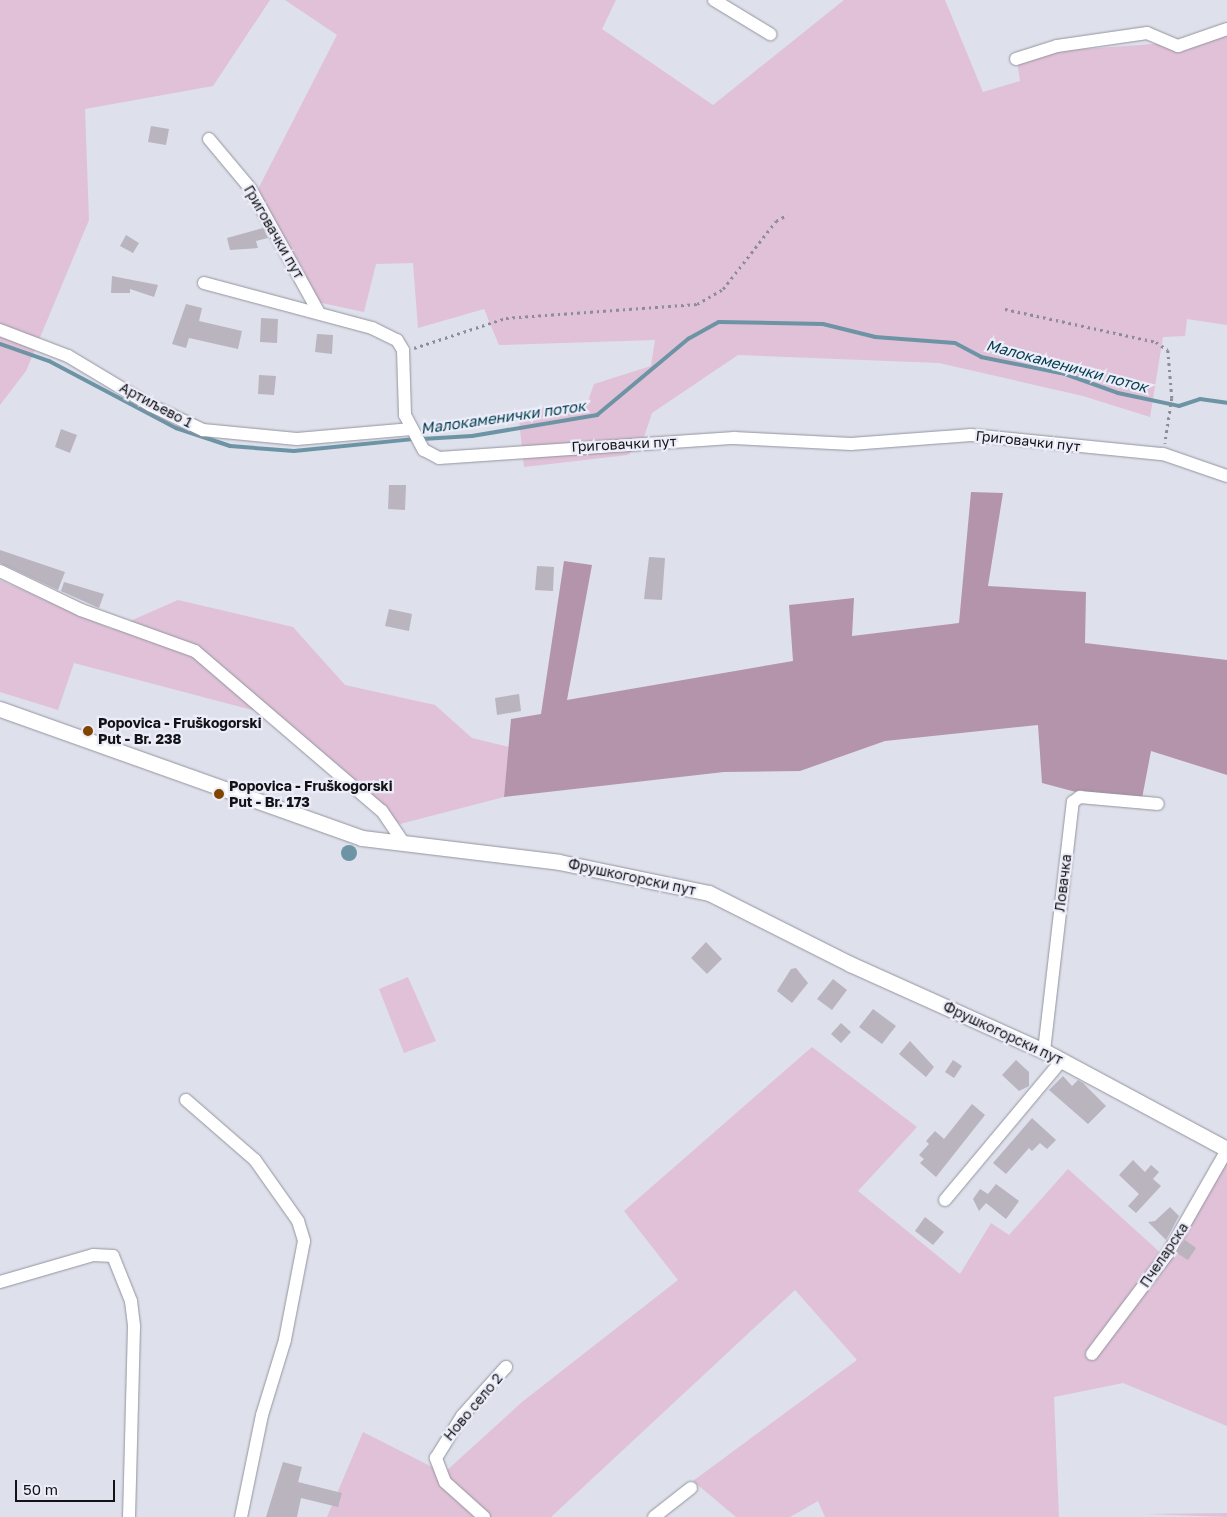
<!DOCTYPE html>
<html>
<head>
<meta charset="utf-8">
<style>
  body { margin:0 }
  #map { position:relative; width:1227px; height:1517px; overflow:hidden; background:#dee0eb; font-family:"Golos Text",sans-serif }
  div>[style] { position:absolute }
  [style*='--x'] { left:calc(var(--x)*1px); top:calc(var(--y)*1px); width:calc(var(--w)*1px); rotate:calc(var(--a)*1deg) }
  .green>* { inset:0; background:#e0c1d7 }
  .forest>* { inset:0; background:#b494ab }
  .water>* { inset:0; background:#6d94a5 }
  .round { border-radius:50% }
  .stream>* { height:4px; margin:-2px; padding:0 2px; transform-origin:2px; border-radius:2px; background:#6d94a5 }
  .building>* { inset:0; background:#b9b4be }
  .path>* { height:2.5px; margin-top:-1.25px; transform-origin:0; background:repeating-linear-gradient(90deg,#8c8d95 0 2.5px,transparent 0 6.5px) }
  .roads { filter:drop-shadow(0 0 1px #93949e) drop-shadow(0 0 1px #93949e) }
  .minor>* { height:12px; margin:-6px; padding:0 6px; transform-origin:6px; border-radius:6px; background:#fff }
  .tertiary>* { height:15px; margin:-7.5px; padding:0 7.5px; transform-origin:7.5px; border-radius:7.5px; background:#fff }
  .dots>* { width:14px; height:14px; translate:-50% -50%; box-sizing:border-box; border:2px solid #ecedf8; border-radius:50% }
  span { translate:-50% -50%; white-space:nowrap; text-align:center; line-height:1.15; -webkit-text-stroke:4.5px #ecedf8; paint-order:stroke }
  .street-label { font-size:14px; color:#131317 }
  .poi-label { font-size:14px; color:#131317; font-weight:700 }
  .left { translate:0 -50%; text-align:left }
  .water-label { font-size:15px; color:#003d4f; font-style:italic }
  .scale { position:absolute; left:15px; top:1480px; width:100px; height:22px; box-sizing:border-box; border:2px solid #131317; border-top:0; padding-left:6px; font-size:15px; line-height:18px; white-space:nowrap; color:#131317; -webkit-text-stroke:4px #ecedf8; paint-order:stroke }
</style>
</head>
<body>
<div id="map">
  <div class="green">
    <div style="clip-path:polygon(0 0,270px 0,213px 86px,85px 109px,89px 220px,26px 371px,0 405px)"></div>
    <div style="clip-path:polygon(285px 0,616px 0,602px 29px,713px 105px,844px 0,945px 0,983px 92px,1020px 81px,1016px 54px,1180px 42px,1227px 22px,1227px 325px,1187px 319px,1185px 336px,1163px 337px,1150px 417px,1083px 396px,939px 363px,738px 355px,652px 413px,643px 440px,628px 455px,524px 467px,518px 411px,588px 401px,594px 384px,651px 366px,655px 340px,499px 345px,484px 309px,418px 328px,413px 263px,376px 264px,364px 312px,317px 302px,254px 197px,337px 35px)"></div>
    <div style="clip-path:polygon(0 580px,112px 629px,178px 600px,293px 627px,345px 685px,435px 705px,472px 738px,509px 747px,504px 797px,400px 824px,283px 718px,74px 663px,58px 710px,0 692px)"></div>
    <div style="clip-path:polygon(408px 977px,436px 1041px,404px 1053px,379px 989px)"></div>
    <div style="clip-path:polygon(812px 1047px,917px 1127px,858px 1191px,960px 1274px,991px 1223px,1009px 1235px,1068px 1169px,1164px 1256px,1227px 1143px,1227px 1426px,1123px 1383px,1054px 1397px,1059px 1517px,825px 1517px,818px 1501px,790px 1517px,736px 1517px,693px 1481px,857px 1360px,795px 1290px,551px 1517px,327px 1517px,363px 1432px,444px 1473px,522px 1402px,678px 1280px,624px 1211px)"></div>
    <div style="clip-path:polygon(1227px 1513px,1227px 1517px,1147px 1514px)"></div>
  </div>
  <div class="forest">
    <div style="clip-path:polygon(971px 492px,1003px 493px,988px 586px,1086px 592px,1085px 643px,1227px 660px,1227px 775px,1151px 751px,1140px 809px,1042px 783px,1038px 725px,885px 741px,800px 771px,724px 772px,504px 797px,511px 719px,541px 714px,564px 561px,592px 565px,567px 700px,793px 661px,789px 605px,854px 598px,852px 636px,959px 623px)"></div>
  </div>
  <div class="water">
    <div class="round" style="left:341px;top:845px;width:16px;height:16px"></div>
  </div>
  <div class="stream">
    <div style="--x:0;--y:344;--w:52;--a:19.1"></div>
    <div style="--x:49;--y:361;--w:144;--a:27.8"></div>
    <div style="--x:176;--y:428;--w:57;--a:18.4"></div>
    <div style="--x:230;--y:446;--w:64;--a:4.5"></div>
    <div style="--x:294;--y:451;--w:122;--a:-5.7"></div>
    <div style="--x:422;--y:439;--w:50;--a:-3.4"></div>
    <div style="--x:472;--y:436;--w:127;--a:-9.5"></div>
    <div style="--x:597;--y:415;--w:119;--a:-39.9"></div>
    <div style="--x:688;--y:339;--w:35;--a:-29"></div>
    <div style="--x:719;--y:322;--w:104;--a:1.1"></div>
    <div style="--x:823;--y:324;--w:54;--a:14"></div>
    <div style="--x:875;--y:337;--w:80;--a:4.3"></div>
    <div style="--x:955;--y:343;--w:30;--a:28"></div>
    <div style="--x:981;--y:357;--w:86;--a:11.4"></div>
    <div style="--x:1065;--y:374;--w:56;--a:19.7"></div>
    <div style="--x:1118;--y:393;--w:62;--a:12"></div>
    <div style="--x:1179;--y:406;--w:22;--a:-18"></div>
    <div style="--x:1200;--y:399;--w:27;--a:8"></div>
  </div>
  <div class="building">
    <div style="clip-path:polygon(151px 126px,169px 129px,166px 145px,148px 142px)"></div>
    <div style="clip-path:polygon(263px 228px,268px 238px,256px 241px,258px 248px,230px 250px,227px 238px)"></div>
    <div style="clip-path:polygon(126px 235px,139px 243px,133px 253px,120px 246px)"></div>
    <div style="clip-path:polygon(112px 276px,158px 285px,154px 297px,130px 289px,130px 293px,111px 293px)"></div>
    <div style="clip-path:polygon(186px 304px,202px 308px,199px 321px,242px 331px,238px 349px,189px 338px,186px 348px,172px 344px)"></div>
    <div style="clip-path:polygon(261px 318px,278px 319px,277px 343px,260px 342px)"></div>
    <div style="clip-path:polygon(317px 334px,333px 335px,332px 354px,315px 352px)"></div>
    <div style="clip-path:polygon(259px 375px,276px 376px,274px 395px,258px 394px)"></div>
    <div style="clip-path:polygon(61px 429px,77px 435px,70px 453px,55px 447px)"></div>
    <div style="clip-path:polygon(389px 485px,406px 485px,405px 510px,388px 509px)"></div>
    <div style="clip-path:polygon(0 550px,65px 572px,58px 590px,0 563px)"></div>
    <div style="clip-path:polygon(649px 557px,665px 558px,662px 600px,644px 599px)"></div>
    <div style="clip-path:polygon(537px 566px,554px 567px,553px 591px,535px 590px)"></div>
    <div style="clip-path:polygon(64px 582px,104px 594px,99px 608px,61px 591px)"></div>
    <div style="clip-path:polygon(389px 609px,412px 614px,409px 631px,385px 626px)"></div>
    <div style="clip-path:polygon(519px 694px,521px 711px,497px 715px,495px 698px)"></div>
    <div style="clip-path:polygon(706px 942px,722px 959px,707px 974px,691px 958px)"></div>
    <div style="clip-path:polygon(796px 968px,808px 983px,792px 1003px,777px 991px,791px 969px)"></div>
    <div style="clip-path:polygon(833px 979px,847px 990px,832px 1010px,817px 999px)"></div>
    <div style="clip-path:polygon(873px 1009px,896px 1026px,882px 1044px,859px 1027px)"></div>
    <div style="clip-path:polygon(841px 1023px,851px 1032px,841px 1043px,831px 1034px)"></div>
    <div style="clip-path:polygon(910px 1041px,934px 1067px,926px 1077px,899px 1054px)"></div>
    <div style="clip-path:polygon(953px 1060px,962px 1066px,954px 1078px,945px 1072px)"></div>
    <div style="clip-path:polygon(1016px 1060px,1029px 1072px,1029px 1086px,1019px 1091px,1002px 1075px)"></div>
    <div style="clip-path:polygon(1063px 1076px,1072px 1086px,1078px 1080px,1083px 1083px,1106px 1106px,1088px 1124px,1049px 1090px)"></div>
    <div style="clip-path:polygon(972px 1104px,985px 1115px,936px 1177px,920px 1163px,924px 1159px,919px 1155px,929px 1144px,926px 1141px,935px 1131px,944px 1139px)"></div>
    <div style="clip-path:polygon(1032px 1118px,1056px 1140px,1047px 1149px,1040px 1143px,1032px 1151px,1029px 1148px,1006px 1174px,993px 1163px)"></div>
    <div style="clip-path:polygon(1133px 1160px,1145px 1172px,1151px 1165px,1159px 1172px,1153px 1179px,1161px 1186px,1136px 1213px,1128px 1206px,1139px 1194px,1119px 1175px)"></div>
    <div style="clip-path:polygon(996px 1184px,1019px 1201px,1006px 1219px,986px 1203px,979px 1211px,973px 1199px,980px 1189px,988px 1194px)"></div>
    <div style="clip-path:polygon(1170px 1207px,1179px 1216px,1166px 1240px,1148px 1222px,1155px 1221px)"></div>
    <div style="clip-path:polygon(925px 1217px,944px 1232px,933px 1245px,915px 1231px)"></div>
    <div style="clip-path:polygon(1185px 1240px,1196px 1248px,1188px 1260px,1177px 1253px)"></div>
    <div style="clip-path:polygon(283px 1462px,302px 1467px,298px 1482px,342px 1493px,338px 1507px,301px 1498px,297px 1517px,266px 1517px)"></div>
  </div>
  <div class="path">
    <div style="--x:1005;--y:309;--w:155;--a:12.3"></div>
    <div style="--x:1156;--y:342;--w:14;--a:34"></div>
    <div style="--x:1168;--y:350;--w:48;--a:85.2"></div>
    <div style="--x:1172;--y:398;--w:46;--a:98.8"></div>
    <div style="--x:414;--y:348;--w:97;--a:-18.1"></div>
    <div style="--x:506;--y:318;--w:192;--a:-4.2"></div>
    <div style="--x:697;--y:304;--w:30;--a:-30"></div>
    <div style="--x:723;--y:289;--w:86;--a:-52.1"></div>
    <div style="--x:776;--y:221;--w:13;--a:-29"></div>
  </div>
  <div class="roads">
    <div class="minor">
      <div style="--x:714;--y:0;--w:66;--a:31.3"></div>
      <div style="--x:1016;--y:59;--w:43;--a:-17.6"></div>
      <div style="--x:1057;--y:46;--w:91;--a:-8.2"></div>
      <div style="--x:1147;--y:33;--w:34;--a:23"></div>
      <div style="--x:1178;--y:46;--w:52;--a:-19.1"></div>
      <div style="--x:209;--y:139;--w:64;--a:50.1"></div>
      <div style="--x:250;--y:188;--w:143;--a:61.1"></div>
      <div style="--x:204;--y:283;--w:174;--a:15"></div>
      <div style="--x:372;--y:328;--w:28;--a:26"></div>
      <div style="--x:397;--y:340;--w:12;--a:59"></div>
      <div style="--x:403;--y:350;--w:65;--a:88.2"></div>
      <div style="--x:405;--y:415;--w:40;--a:62"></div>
      <div style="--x:424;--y:450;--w:17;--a:28"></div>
      <div style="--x:439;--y:458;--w:296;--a:-3.9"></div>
      <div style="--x:734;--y:438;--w:117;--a:2.9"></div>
      <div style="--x:851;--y:444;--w:120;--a:-4.3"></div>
      <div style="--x:971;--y:435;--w:193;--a:5.7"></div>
      <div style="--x:1163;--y:454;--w:68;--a:19"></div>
      <div style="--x:0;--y:330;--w:73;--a:20.9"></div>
      <div style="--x:68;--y:356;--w:96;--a:30.9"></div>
      <div style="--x:150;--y:405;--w:59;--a:25.3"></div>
      <div style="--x:203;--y:430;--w:94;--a:5.5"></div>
      <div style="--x:297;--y:439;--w:115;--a:-5"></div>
      <div style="--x:0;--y:571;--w:90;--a:25.7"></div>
      <div style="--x:81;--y:610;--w:121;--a:19.8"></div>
      <div style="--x:195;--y:651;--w:246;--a:40.6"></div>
      <div style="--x:382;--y:811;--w:37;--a:56"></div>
      <div style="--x:1044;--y:1051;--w:251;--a:-83.4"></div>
      <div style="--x:1073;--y:802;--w:9;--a:-36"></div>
      <div style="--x:1080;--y:797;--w:78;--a:5.1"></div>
      <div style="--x:186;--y:1100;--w:91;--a:41"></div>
      <div style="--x:255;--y:1160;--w:75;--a:54.8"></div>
      <div style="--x:298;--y:1221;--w:21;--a:73"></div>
      <div style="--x:304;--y:1241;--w:101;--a:100.9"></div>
      <div style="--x:285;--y:1340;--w:78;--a:107"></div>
      <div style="--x:262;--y:1415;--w:104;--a:101.6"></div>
      <div style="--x:945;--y:1200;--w:182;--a:-50.1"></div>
      <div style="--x:0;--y:1282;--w:97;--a:-16.2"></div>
      <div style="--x:93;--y:1255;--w:20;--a:3"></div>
      <div style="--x:113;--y:1256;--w:48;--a:68.2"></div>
      <div style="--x:131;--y:1301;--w:26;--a:83"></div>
      <div style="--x:134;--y:1327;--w:190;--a:91.5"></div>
      <div style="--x:1092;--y:1354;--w:126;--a:-53"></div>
      <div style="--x:1168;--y:1253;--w:119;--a:-60.2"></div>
      <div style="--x:484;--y:1517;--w:52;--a:-138.1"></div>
      <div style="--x:445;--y:1482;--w:26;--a:-111"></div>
      <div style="--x:436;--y:1458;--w:49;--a:-58.2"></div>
      <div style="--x:462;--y:1416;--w:66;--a:-48.1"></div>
      <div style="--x:654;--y:1517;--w:47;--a:-38.1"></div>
    </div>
    <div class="tertiary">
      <div style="--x:0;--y:709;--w:384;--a:19.6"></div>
      <div style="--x:362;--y:838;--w:198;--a:6.9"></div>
      <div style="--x:559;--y:862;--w:153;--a:11.7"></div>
      <div style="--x:709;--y:893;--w:158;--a:26.7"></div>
      <div style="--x:850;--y:964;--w:213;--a:24.2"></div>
      <div style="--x:1044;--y:1051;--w:208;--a:28.2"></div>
    </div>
  </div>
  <div class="dots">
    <div style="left:88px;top:731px;background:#814400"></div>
    <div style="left:219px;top:794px;background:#814400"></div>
  </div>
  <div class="street-label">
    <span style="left:274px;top:232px;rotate:60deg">Григовачки пут</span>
    <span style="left:156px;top:405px;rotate:28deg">Артиљево 1</span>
    <span style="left:1028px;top:441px;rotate:6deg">Григовачки пут</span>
    <span style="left:624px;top:444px;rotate:-3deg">Григовачки пут</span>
    <span style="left:632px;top:877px;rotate:12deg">Фрушкогорски пут</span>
    <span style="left:1063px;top:883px;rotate:-83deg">Ловачка</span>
    <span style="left:1003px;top:1033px;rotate:25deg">Фрушкогорски пут</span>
    <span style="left:1164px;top:1255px;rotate:-56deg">Пчеларска</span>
    <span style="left:473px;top:1407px;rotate:-50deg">Ново село 2</span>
  </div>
  <div class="poi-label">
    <span class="left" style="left:98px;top:731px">Popovica - Fruškogorski<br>Put - Br. 238</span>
    <span class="left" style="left:229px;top:794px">Popovica - Fruškogorski<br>Put - Br. 173</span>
  </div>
  <div class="water-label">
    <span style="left:1067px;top:366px;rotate:15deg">Малокаменички поток</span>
    <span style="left:503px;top:417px;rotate:-8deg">Малокаменички поток</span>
  </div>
  <div class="scale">50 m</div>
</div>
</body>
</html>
